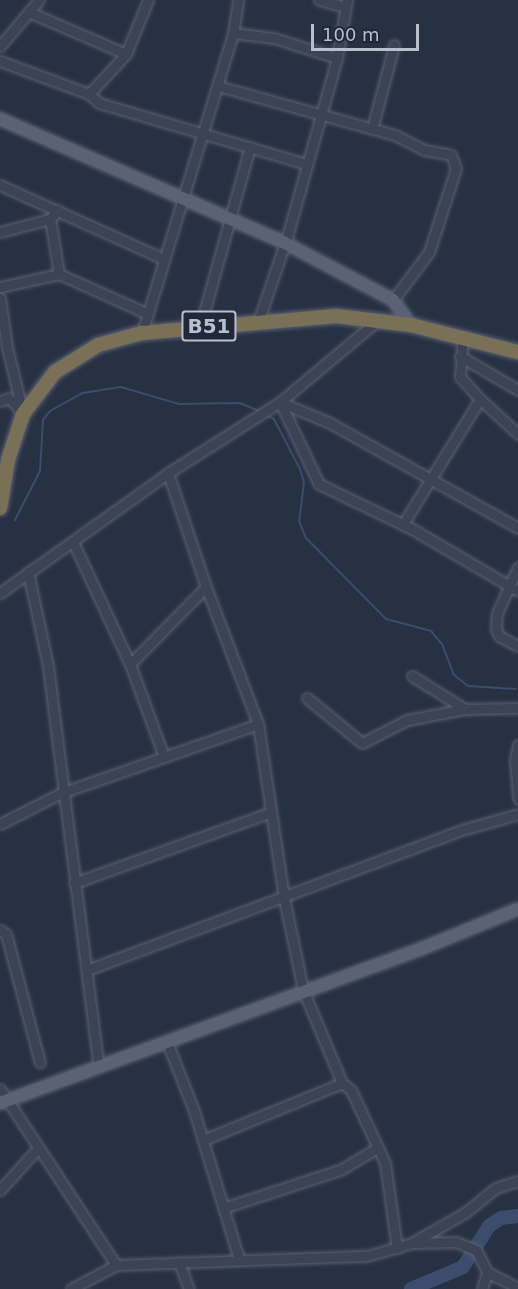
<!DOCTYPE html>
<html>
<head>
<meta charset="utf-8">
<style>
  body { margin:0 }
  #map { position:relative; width:518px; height:1289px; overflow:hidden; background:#273144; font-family:"DejaVu Sans",sans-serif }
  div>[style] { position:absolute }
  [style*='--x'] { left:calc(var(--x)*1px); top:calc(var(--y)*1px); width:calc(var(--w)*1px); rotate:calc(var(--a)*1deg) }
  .stream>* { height:2px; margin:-1px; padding:0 1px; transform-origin:1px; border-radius:1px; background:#3d4c6d }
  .river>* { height:14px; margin:-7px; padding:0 7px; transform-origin:7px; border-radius:7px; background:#3d4c6d }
  .roads { filter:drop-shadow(0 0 2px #5a6171) drop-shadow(0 0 2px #5a6171) }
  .minor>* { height:9px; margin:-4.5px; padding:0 4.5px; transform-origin:4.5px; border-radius:4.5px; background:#3c4354 }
  .major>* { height:12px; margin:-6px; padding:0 6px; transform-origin:6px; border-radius:6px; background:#5a6274 }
  .highway>* { height:14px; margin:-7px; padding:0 7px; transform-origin:7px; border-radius:7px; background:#7a7058 }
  span { translate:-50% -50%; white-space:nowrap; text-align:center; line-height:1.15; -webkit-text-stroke:6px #202839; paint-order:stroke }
  .shield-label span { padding:2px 4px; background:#202839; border:2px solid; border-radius:4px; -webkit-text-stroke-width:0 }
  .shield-label { font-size:20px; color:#b9bfcd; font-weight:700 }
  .scale { position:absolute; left:311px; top:24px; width:108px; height:27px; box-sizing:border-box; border:3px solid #b9bfcd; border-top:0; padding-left:8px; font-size:18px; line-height:21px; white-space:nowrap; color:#b9bfcd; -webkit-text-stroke:4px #202839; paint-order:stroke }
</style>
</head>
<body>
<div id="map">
  <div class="stream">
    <div style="--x:266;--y:415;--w:9;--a:27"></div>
    <div style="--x:274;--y:419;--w:56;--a:62.5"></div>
    <div style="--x:300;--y:469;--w:14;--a:73"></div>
    <div style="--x:304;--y:482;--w:39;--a:97"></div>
    <div style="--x:299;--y:521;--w:18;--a:68"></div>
    <div style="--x:306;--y:538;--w:114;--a:45.4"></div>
    <div style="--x:386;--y:619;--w:47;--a:14.9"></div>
    <div style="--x:431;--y:631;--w:17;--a:50"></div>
    <div style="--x:442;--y:644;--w:33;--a:69"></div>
    <div style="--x:454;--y:675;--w:18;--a:38"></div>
    <div style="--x:468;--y:686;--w:48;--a:3.6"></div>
    <div style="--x:15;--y:520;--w:55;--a:-63"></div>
    <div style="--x:40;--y:471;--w:51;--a:-86.6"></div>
    <div style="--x:43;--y:420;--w:11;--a:-52"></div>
    <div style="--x:50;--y:411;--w:38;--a:-29"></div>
    <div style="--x:83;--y:393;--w:38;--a:-9"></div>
    <div style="--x:121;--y:387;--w:60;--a:16.3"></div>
    <div style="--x:179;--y:404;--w:61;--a:-0.9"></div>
    <div style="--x:240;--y:403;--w:23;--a:23"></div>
  </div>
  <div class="river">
    <div style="--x:411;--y:1289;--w:56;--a:-22.9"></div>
    <div style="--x:463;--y:1267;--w:49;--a:-57.6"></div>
    <div style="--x:489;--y:1226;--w:14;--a:-34"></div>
    <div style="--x:501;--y:1218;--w:17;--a:-7"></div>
  </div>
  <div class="roads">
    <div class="minor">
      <div style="--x:319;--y:0;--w:27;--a:15"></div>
      <div style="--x:29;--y:12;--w:106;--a:23.4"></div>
      <div style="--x:126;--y:54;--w:54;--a:132.8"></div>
      <div style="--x:233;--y:33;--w:41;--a:7"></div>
      <div style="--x:274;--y:38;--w:66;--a:17.6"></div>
      <div style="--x:337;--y:58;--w:183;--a:105.6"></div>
      <div style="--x:288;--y:234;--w:93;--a:108.8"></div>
      <div style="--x:0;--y:46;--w:60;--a:-49.7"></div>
      <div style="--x:126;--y:54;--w:58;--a:-67.8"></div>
      <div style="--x:337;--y:58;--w:59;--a:-80.2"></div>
      <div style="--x:0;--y:61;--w:95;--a:20.3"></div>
      <div style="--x:89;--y:94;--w:13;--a:42"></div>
      <div style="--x:99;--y:103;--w:216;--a:16.4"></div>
      <div style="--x:218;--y:86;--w:184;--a:15.5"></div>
      <div style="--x:395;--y:135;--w:33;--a:27"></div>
      <div style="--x:424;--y:150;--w:27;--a:10"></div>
      <div style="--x:451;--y:155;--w:14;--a:69"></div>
      <div style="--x:456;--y:168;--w:88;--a:107.8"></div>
      <div style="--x:429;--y:252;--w:60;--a:126.9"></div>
      <div style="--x:372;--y:129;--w:87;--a:-75.3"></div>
      <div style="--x:0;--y:185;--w:180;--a:24.3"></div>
      <div style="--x:50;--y:219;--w:56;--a:80.7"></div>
      <div style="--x:0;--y:232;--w:52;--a:-14.6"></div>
      <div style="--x:50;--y:219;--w:12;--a:-48"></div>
      <div style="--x:0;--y:287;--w:60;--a:-12.4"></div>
      <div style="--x:59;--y:274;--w:95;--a:24.1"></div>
      <div style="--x:0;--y:298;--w:49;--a:81.9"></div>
      <div style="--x:7;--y:347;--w:69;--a:76.6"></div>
      <div style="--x:200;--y:327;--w:187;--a:-74.5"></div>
      <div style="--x:142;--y:333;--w:313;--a:-73.1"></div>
      <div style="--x:233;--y:33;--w:33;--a:-81"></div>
      <div style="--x:460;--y:356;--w:67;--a:30.4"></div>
      <div style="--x:480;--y:399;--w:52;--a:42.6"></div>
      <div style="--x:0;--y:401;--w:9;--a:-18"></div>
      <div style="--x:9;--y:398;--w:19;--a:47"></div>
      <div style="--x:168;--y:473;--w:120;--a:71.6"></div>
      <div style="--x:206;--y:587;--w:147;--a:69.2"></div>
      <div style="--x:258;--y:724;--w:176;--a:81.5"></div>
      <div style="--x:284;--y:898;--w:94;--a:78.3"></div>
      <div style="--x:303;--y:990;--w:101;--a:67.2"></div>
      <div style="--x:342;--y:1083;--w:11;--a:38"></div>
      <div style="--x:351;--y:1090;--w:81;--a:65"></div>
      <div style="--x:385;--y:1163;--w:86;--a:82"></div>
      <div style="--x:403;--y:524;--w:147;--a:-58.4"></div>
      <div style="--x:480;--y:399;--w:30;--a:-132"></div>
      <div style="--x:460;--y:377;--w:41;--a:-85.8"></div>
      <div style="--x:518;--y:528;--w:215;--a:-150.8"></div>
      <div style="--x:330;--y:423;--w:54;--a:-157.2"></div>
      <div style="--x:280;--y:402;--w:91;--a:64.6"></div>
      <div style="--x:319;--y:484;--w:106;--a:25.8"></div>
      <div style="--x:414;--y:530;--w:121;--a:30.4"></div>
      <div style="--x:73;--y:542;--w:135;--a:65"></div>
      <div style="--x:130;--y:664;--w:99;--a:69.9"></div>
      <div style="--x:518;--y:567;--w:51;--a:114.5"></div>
      <div style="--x:497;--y:613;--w:16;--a:94"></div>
      <div style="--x:496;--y:629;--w:8;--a:67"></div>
      <div style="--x:499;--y:636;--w:21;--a:28"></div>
      <div style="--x:28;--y:572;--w:96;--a:78"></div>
      <div style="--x:48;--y:666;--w:404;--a:82.8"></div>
      <div style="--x:0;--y:593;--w:206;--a:-35.5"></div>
      <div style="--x:168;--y:473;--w:133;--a:-32.4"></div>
      <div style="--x:280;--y:402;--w:126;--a:-39.9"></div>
      <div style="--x:130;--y:664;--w:108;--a:-45.4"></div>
      <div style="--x:412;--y:676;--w:62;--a:31.9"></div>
      <div style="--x:465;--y:709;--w:53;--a:-1.1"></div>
      <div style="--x:307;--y:698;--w:71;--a:39.3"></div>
      <div style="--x:362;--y:743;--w:51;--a:-27.1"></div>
      <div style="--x:407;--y:720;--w:59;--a:-10.7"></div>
      <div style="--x:518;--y:745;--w:16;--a:101"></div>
      <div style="--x:515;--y:761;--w:38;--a:85"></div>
      <div style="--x:0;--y:824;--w:68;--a:-26.9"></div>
      <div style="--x:61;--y:793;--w:209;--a:-19.3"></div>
      <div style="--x:74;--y:883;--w:209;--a:-19.8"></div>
      <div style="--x:0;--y:930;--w:7;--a:34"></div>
      <div style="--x:6;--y:934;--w:133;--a:75.2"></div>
      <div style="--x:87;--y:970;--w:403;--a:-20.5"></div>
      <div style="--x:465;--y:829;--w:55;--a:-15.8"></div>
      <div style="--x:167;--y:1042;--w:74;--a:68.6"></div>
      <div style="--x:194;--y:1111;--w:155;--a:73.1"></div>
      <div style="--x:0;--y:1089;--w:211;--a:56.6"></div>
      <div style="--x:203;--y:1140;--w:150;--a:-22.3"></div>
      <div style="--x:0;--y:1190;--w:55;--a:-47.9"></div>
      <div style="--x:223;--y:1208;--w:125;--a:-18.1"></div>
      <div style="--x:342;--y:1169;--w:41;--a:-31"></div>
      <div style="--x:415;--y:1243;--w:41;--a:-1.4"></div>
      <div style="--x:456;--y:1242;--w:22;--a:22"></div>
      <div style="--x:476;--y:1250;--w:25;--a:63"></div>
      <div style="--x:487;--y:1272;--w:18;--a:106"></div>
      <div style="--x:179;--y:1262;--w:29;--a:70"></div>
      <div style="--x:487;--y:1272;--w:35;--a:27"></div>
      <div style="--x:71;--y:1289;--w:51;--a:-28.1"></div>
      <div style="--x:116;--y:1265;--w:251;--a:-2.1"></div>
      <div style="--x:367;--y:1256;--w:47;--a:-16.1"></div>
      <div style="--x:412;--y:1243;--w:62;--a:-29.9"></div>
      <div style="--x:466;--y:1212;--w:38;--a:-39"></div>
      <div style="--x:496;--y:1188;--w:23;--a:-18"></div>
    </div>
    <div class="major">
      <div style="--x:0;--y:119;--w:309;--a:23.5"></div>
      <div style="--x:283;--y:242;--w:124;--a:27.8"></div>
      <div style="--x:393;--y:300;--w:31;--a:54"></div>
      <div style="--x:0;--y:1103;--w:448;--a:-20.1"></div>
      <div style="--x:421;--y:949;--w:105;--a:-22.4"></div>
    </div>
    <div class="highway">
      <div style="--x:0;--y:508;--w:49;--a:-80.5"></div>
      <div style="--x:8;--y:460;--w:48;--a:-71.9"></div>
      <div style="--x:23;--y:414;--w:53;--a:-52.7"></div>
      <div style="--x:55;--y:372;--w:51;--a:-32.1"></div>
      <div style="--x:98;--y:345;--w:46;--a:-15.3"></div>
      <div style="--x:142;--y:333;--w:195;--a:-5"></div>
      <div style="--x:336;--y:316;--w:76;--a:6.8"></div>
      <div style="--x:411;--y:325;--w:110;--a:14.2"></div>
    </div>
  </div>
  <div class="shield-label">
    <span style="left:209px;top:326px">B51</span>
  </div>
  <div class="scale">100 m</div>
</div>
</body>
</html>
